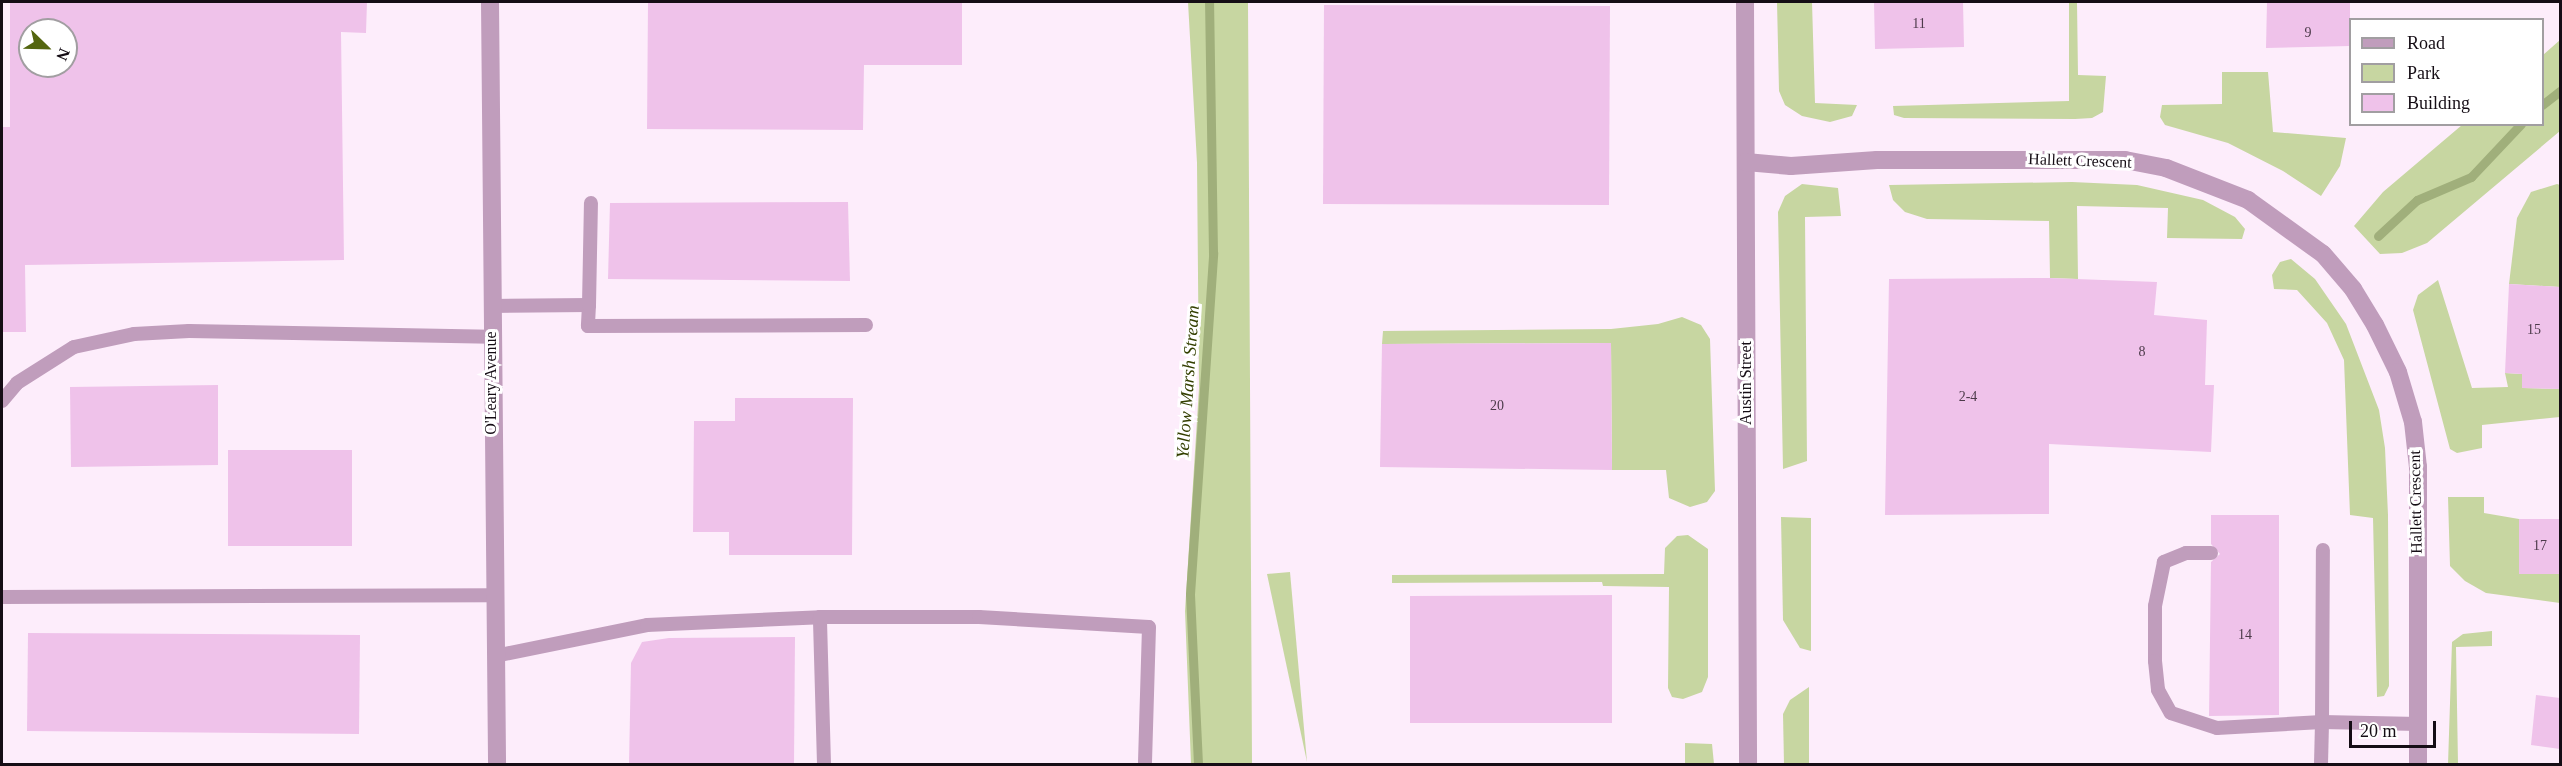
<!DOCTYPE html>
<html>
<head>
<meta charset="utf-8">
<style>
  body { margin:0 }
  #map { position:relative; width:2562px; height:766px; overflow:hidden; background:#fdedfb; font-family:"Times New Roman",serif }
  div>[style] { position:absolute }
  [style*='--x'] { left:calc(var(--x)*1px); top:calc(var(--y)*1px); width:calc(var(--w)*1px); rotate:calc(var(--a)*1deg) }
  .green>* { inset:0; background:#c7d6a1 }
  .stream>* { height:9px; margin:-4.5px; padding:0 4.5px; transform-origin:4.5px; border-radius:4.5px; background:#a0af7b }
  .building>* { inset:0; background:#efc2ea }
  .service>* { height:14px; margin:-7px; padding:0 7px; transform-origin:7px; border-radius:7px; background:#c09dbc }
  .minor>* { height:18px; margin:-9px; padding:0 9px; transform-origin:9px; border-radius:9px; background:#c09dbc }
  .tertiary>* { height:18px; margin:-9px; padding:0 9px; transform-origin:9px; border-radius:9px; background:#c09dbc }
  span { translate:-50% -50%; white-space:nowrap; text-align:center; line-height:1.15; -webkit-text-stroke:6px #fff; paint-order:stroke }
  .number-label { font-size:14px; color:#4c3a4a }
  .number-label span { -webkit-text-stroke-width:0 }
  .street-label { font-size:16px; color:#150d15 }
  .water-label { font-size:18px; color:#333f00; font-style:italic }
  .frame { position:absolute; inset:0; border:3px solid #150d15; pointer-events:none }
  .legend { position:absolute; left:2349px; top:18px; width:195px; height:108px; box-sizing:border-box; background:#fff; border:2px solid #a19ea1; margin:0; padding:8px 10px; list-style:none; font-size:18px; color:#150d15 }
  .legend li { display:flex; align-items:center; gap:12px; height:30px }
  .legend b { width:30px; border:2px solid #a19ea1 }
  .north { position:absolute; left:18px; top:18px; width:60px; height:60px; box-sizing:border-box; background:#fff; border:2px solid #a19ea1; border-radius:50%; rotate:113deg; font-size:16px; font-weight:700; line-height:24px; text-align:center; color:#150d15 }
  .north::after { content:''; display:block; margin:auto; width:21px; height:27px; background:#546610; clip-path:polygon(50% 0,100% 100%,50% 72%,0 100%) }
  .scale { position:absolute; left:2349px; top:721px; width:87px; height:27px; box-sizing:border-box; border:3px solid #150d15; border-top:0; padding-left:8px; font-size:18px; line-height:21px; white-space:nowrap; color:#150d15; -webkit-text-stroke:4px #fff; paint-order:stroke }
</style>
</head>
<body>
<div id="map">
  <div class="green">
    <div style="clip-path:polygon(1188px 2px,1248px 2px,1252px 764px,1191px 764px,1185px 611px,1199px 388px,1197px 163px)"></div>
    <div style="clip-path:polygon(1777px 2px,1812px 2px,1815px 103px,1857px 105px,1852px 116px,1830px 122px,1802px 116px,1785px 105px,1779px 91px)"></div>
    <div style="clip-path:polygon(2069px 2px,2077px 2px,2078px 75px,2106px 76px,2103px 112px,2092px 118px,2075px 119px,1904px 118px,1894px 115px,1893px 106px,2069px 101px)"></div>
    <div style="clip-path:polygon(2560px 40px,2560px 131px,2427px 243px,2402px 253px,2380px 254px,2354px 226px,2383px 192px,2462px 125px,2542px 124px,2543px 55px)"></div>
    <div style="clip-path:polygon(2222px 72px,2268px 72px,2273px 132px,2346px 138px,2340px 166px,2321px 196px,2283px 171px,2228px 143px,2165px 125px,2160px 117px,2162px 105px,2222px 104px)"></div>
    <div style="clip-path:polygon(2072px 182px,2137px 185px,2203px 200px,2235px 217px,2245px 229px,2242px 239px,2167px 238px,2168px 208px,2077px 206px,2078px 279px,2050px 278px,2049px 221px,1927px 219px,1905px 212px,1893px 200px,1889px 185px)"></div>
    <div style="clip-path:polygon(1802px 184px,1838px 188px,1841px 216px,1805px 217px,1807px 461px,1783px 469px,1778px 212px,1785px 196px)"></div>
    <div style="clip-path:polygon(2557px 184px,2560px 185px,2560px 287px,2509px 284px,2517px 218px,2531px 192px)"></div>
    <div style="clip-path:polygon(2291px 259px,2315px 279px,2346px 324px,2379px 410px,2385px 448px,2388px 515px,2389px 686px,2384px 696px,2377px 697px,2373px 518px,2350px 515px,2344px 360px,2327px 323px,2297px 290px,2274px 289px,2272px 275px,2280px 262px)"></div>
    <div style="clip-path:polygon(2438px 280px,2472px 388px,2508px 387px,2505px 373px,2522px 374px,2523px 388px,2560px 389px,2560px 417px,2482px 425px,2482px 448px,2457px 453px,2450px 449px,2413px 310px,2418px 295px)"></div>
    <div style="clip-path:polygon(1682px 317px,1701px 325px,1710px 339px,1715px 491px,1707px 502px,1690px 507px,1669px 498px,1666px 470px,1612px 470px,1611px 343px,1382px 344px,1383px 331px,1611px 329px,1658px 324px)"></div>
    <div style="clip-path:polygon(2448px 497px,2484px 497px,2484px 513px,2519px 519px,2519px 574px,2560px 574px,2560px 603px,2486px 593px,2465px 581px,2450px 566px)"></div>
    <div style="clip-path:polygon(1781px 517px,1811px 518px,1811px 651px,1800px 648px,1783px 620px)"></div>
    <div style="clip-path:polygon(1688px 535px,1708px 549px,1708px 677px,1702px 692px,1683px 699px,1672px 697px,1668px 688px,1669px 587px,1603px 586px,1602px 582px,1392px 583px,1392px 575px,1664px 574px,1665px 548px,1677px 536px)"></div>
    <div style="clip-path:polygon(1290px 572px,1307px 762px,1267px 574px)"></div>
    <div style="clip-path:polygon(2492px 631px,2492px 646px,2456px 647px,2458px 764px,2448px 764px,2452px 642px,2463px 634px)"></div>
    <div style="clip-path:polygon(1809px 687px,1809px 764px,1784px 764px,1783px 714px,1790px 700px)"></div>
    <div style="clip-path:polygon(1685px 743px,1712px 744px,1714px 764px,1685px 764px)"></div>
  </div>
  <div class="stream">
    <div style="--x:2542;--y:105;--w:23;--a:-38"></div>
    <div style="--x:2378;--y:236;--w:53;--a:-42.7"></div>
    <div style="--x:2417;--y:200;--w:59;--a:-23.1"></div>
    <div style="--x:2471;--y:177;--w:73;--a:-46.7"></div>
    <div style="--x:1198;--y:764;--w:170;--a:-92.7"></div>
    <div style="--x:1190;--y:594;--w:342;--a:-86.1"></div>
    <div style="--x:1213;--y:253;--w:251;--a:-90.9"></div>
  </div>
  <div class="building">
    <div style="clip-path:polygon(evenodd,10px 2px,367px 2px,366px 33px,341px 32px,344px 260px,25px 265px,26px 332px,2px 332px,2px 127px,10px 127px,10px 2px,30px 30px,66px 30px,66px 66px,30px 66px,30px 30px)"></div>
    <div style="clip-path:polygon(648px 2px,962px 2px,962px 65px,864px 65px,863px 130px,647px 129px)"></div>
    <div style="clip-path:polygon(1874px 2px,1963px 2px,1964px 47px,1875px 49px)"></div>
    <div style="clip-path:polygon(2267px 2px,2350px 2px,2350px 46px,2266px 48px)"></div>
    <div style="clip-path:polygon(1324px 5px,1610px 6px,1609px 205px,1323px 204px)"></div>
    <div style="clip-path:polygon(848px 202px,850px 281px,608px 279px,610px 203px)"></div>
    <div style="clip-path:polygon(2049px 278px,2157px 282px,2154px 315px,2207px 320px,2205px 385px,2214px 385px,2211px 452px,2049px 444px,2049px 514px,1885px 515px,1889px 279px)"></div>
    <div style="clip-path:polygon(2509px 284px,2560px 287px,2560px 389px,2522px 388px,2522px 374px,2505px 373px)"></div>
    <div style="clip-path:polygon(1611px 343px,1612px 470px,1380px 467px,1382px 344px)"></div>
    <div style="clip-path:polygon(218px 385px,218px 465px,71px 467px,70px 387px)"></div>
    <div style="clip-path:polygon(735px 398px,853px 398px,852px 555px,729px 555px,729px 532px,693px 532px,694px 421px,735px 421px)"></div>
    <div style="clip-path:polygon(228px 450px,352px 450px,352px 546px,228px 546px)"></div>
    <div style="clip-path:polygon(2211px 515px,2279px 515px,2279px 715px,2209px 716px,2211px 562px,2220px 554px,2211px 544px)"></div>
    <div style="clip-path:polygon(2519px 519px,2560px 519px,2560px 574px,2519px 574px)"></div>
    <div style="clip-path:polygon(1612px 595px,1612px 723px,1410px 723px,1410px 596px)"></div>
    <div style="clip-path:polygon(28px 633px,360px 635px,359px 734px,27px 731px)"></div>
    <div style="clip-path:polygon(795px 637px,794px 765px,629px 765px,631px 663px,642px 642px,669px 638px)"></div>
    <div style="clip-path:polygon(2536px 695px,2560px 698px,2560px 749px,2531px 745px)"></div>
  </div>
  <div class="service">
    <div style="--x:589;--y:305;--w:21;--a:93"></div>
    <div style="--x:588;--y:326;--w:278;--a:-0.2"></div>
    <div style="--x:491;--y:306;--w:98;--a:-0.6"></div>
    <div style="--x:589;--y:305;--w:102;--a:-88.9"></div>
    <div style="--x:2;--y:401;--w:23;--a:-50"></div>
    <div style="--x:17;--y:383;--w:67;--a:-32.3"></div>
    <div style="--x:74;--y:347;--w:61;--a:-12.2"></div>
    <div style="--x:134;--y:334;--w:55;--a:-3.1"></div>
    <div style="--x:189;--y:331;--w:301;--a:1.1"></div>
    <div style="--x:2211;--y:553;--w:25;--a:180"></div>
    <div style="--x:2186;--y:553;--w:24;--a:158"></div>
    <div style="--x:2164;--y:562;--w:45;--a:101.6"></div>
    <div style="--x:2155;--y:606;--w:55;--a:90"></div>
    <div style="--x:2155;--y:661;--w:29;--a:84"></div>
    <div style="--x:2158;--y:690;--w:26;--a:61"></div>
    <div style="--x:2171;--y:713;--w:48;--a:18.1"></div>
    <div style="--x:2217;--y:728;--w:105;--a:-3.3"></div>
    <div style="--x:2322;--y:722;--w:172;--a:-89.7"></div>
    <div style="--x:2;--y:597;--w:491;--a:-0.2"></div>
    <div style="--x:495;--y:656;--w:155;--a:-11.5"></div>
    <div style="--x:647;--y:625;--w:173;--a:-2.6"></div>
    <div style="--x:824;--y:764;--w:147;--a:-91.6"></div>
    <div style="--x:820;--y:617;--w:159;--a:0"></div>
    <div style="--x:979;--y:617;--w:170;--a:3.4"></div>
    <div style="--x:1149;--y:627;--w:137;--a:91.7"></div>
    <div style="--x:2321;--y:764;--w:42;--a:-88.6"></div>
    <div style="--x:2322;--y:722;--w:97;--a:1.2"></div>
  </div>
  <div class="minor">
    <div style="--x:1745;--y:2;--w:762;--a:89.77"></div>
    <div style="--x:1746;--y:162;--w:45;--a:5.1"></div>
    <div style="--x:1791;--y:166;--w:86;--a:-4"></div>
    <div style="--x:1877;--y:160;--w:248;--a:0"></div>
    <div style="--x:2125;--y:160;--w:42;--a:11"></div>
    <div style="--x:2166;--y:168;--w:88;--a:21.3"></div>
    <div style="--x:2248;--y:200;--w:92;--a:35.8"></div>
    <div style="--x:2323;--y:254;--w:46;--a:49.4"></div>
    <div style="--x:2353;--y:289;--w:42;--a:58.6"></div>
    <div style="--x:2375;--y:325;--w:52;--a:63.9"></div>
    <div style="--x:2398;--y:372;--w:52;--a:73.3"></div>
    <div style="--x:2413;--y:422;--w:45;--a:83.7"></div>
    <div style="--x:2418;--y:467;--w:297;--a:90"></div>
  </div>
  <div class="tertiary">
    <div style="--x:490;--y:2;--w:762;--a:89.47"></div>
  </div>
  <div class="number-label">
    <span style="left:1919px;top:24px">11</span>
    <span style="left:2308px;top:33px">9</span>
    <span style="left:2534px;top:330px">15</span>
    <span style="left:2142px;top:352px">8</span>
    <span style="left:1968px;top:397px">2-4</span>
    <span style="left:1497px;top:406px">20</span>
    <span style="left:2540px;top:546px">17</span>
    <span style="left:2245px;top:635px">14</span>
  </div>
  <div class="street-label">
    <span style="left:2080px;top:161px;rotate:2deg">Hallett Crescent</span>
    <span style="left:491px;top:383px;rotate:-90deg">O'Leary Avenue</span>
    <span style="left:1746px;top:383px;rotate:-90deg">Austin Street</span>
    <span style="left:2416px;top:502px;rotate:-91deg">Hallett Crescent</span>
  </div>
  <div class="water-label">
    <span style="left:1188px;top:382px;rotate:-86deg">Yellow Marsh Stream</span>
  </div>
  <div class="frame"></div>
  <ul class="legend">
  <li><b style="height:8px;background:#c09dbc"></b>Road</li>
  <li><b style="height:16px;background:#c7d6a1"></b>Park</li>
  <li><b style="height:16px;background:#efc2ea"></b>Building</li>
  </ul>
  <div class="north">N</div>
  <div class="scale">20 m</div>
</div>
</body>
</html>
